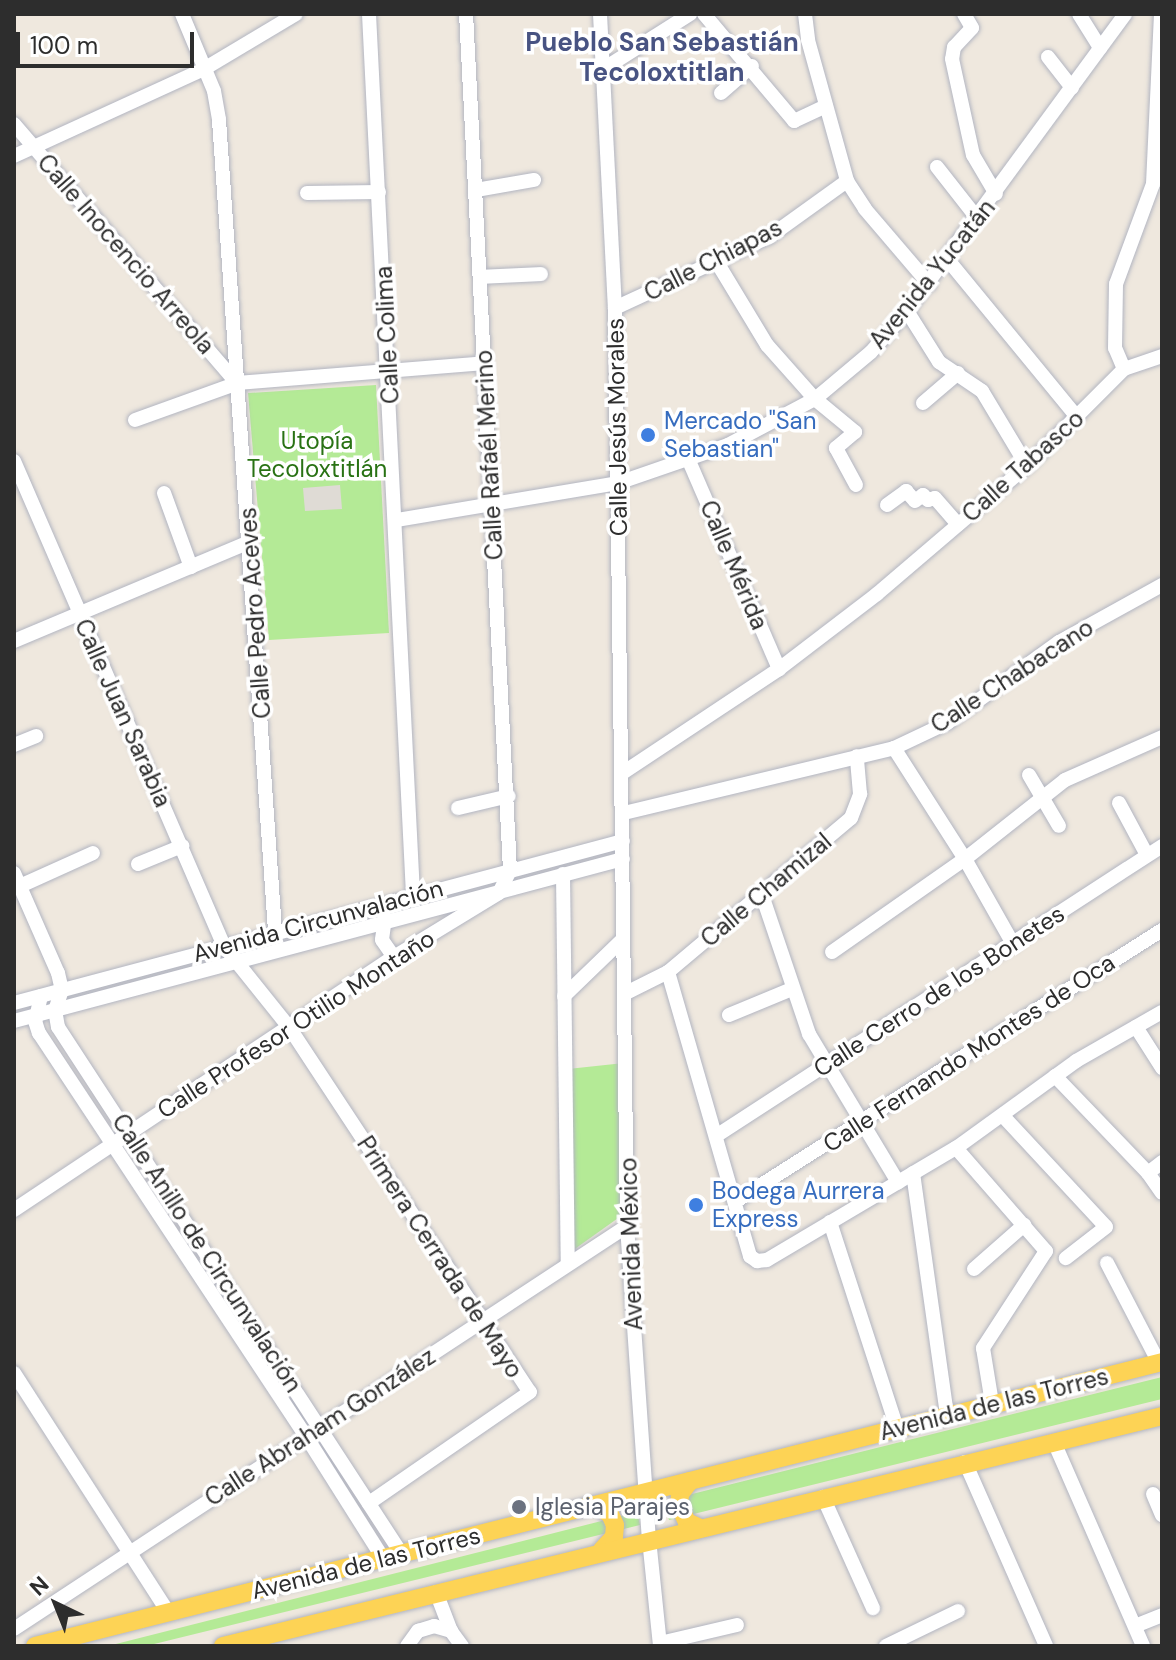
<!DOCTYPE html>
<html>
<head>
<meta charset="utf-8">
<style>
  body { margin:0 }
  #map { position:relative; width:1176px; height:1660px; overflow:hidden; background:#efe8de; font-family:"DM Sans",sans-serif }
  div>[style] { position:absolute }
  [style*='--x'] { left:calc(var(--x)*1px); top:calc(var(--y)*1px); width:calc(var(--w)*1px); rotate:calc(var(--a)*1deg) }
  .green>* { inset:0; background:#b4ea96 }
  .plaza>* { inset:0; background:#dfdbd5 }
  .roads { filter:drop-shadow(0 0 2px #b2b5c1) drop-shadow(0 0 2px #b2b5c1) }
  .minor>* { height:14px; margin:-7px; padding:0 7px; transform-origin:7px; border-radius:7px; background:#fff }
  .major>* { height:18px; margin:-9px; padding:0 9px; transform-origin:9px; border-radius:9px; background:#fdd355 }
  .dots>* { width:22px; height:22px; translate:-50% -50%; box-sizing:border-box; border:4px solid #fff; border-radius:50% }
  span { translate:-50% -50%; white-space:nowrap; text-align:center; line-height:1.15; -webkit-text-stroke:7px #fff; paint-order:stroke }
  .street-label { font-size:24px; color:#2d2d2d }
  .shop-label { font-size:24px; color:#366cbe }
  .left { translate:0 -50%; text-align:left }
  .park-label { font-size:24px; color:#297214 }
  .worship-label { font-size:24px; color:#5b616d }
  .neighbourhood-label { font-size:26px; color:#485382; font-weight:700 }
  .frame { position:absolute; inset:0; border:16px solid #2d2d2d; pointer-events:none }
  .north { position:absolute; left:16px; top:1564px; width:80px; height:80px; -webkit-text-stroke:6px #fff; paint-order:stroke; rotate:317deg; font-size:22px; font-weight:700; line-height:32px; text-align:center; color:#2d2d2d }
  .north::after { content:''; display:block; margin:auto; width:28px; height:36px; background:#2d2d2d; clip-path:polygon(50% 0,100% 100%,50% 72%,0 100%) }
  .scale { position:absolute; left:16px; top:32px; width:178px; height:36px; box-sizing:border-box; border:4px solid #2d2d2d; border-top:0; padding-left:10px; font-size:24px; line-height:28px; white-space:nowrap; color:#2d2d2d; -webkit-text-stroke:6px #fff; paint-order:stroke }
</style>
</head>
<body>
<div id="map">
  <div class="green">
    <div style="clip-path:polygon(376px 385px,389px 633px,269px 640px,248px 393px)"></div>
    <div style="clip-path:polygon(624px 1063px,628px 1211px,572px 1251px,568px 1069px)"></div>
    <div style="clip-path:polygon(1162px 1377px,1162px 1399px,669px 1520px,664px 1501px)"></div>
    <div style="clip-path:polygon(637px 1512px,640px 1525px,146px 1646px,108px 1646px)"></div>
  </div>
  <div class="plaza">
    <div style="clip-path:polygon(340px 485px,342px 509px,305px 511px,303px 488px)"></div>
  </div>
  <div class="roads">
    <div class="minor">
      <div style="--x:182;--y:14;--w:83;--a:67.4"></div>
      <div style="--x:214;--y:91;--w:29;--a:80"></div>
      <div style="--x:219;--y:120;--w:813;--a:86.05"></div>
      <div style="--x:369;--y:14;--w:883;--a:87.14"></div>
      <div style="--x:600;--y:14;--w:294;--a:87.1"></div>
      <div style="--x:615;--y:308;--w:918;--a:89.25"></div>
      <div style="--x:627;--y:1226;--w:314;--a:86"></div>
      <div style="--x:649;--y:1539;--w:108;--a:84.1"></div>
      <div style="--x:704;--y:14;--w:140;--a:49.9"></div>
      <div style="--x:794;--y:121;--w:35;--a:-25"></div>
      <div style="--x:805;--y:14;--w:26;--a:83"></div>
      <div style="--x:808;--y:40;--w:146;--a:74.5"></div>
      <div style="--x:847;--y:181;--w:33;--a:57"></div>
      <div style="--x:865;--y:209;--w:99;--a:49.5"></div>
      <div style="--x:964;--y:14;--w:16;--a:60"></div>
      <div style="--x:972;--y:28;--w:26;--a:133"></div>
      <div style="--x:954;--y:47;--w:12;--a:99"></div>
      <div style="--x:952;--y:59;--w:98;--a:77.7"></div>
      <div style="--x:973;--y:155;--w:45;--a:59.5"></div>
      <div style="--x:1079;--y:14;--w:40;--a:58"></div>
      <div style="--x:1048;--y:57;--w:39;--a:52"></div>
      <div style="--x:605;--y:68;--w:101;--a:-32.4"></div>
      <div style="--x:721;--y:93;--w:41;--a:-41.1"></div>
      <div style="--x:14;--y:124;--w:342;--a:49.3"></div>
      <div style="--x:14;--y:156;--w:209;--a:-24.6"></div>
      <div style="--x:204;--y:69;--w:107;--a:-30.9"></div>
      <div style="--x:937;--y:167;--w:65;--a:51.9"></div>
      <div style="--x:476;--y:190;--w:59;--a:-9.8"></div>
      <div style="--x:307;--y:193;--w:72;--a:-0.8"></div>
      <div style="--x:948;--y:260;--w:203;--a:50.6"></div>
      <div style="--x:718;--y:264;--w:95;--a:58.8"></div>
      <div style="--x:767;--y:345;--w:72;--a:48.4"></div>
      <div style="--x:815;--y:399;--w:52;--a:39.5"></div>
      <div style="--x:855;--y:432;--w:25;--a:140"></div>
      <div style="--x:836;--y:448;--w:42;--a:61.6"></div>
      <div style="--x:480;--y:277;--w:61;--a:-2.8"></div>
      <div style="--x:615;--y:308;--w:170;--a:-24.8"></div>
      <div style="--x:769;--y:237;--w:96;--a:-35.7"></div>
      <div style="--x:907;--y:311;--w:60;--a:57.9"></div>
      <div style="--x:939;--y:362;--w:52;--a:34"></div>
      <div style="--x:982;--y:391;--w:87;--a:59"></div>
      <div style="--x:1124;--y:369;--w:23;--a:-113"></div>
      <div style="--x:1115;--y:348;--w:64;--a:-89.1"></div>
      <div style="--x:1116;--y:284;--w:107;--a:-69.7"></div>
      <div style="--x:1153;--y:184;--w:170;--a:-87.3"></div>
      <div style="--x:923;--y:403;--w:46;--a:-40.6"></div>
      <div style="--x:135;--y:420;--w:109;--a:-19.8"></div>
      <div style="--x:238;--y:383;--w:247;--a:-4.6"></div>
      <div style="--x:14;--y:461;--w:529;--a:66.59"></div>
      <div style="--x:224;--y:946;--w:104;--a:51.3"></div>
      <div style="--x:289;--y:1027;--w:437;--a:56.6"></div>
      <div style="--x:530;--y:1392;--w:196;--a:145.4"></div>
      <div style="--x:689;--y:461;--w:227;--a:66.6"></div>
      <div style="--x:164;--y:493;--w:79;--a:70"></div>
      <div style="--x:887;--y:505;--w:24;--a:-36"></div>
      <div style="--x:906;--y:491;--w:13;--a:48"></div>
      <div style="--x:915;--y:501;--w:10;--a:-37"></div>
      <div style="--x:923;--y:495;--w:7;--a:45"></div>
      <div style="--x:928;--y:500;--w:7;--a:-16"></div>
      <div style="--x:935;--y:498;--w:35;--a:49"></div>
      <div style="--x:397;--y:520;--w:224;--a:-9.5"></div>
      <div style="--x:618;--y:483;--w:116;--a:-19.1"></div>
      <div style="--x:728;--y:445;--w:98;--a:-27.9"></div>
      <div style="--x:815;--y:399;--w:73;--a:-40"></div>
      <div style="--x:871;--y:352;--w:55;--a:-48.7"></div>
      <div style="--x:907;--y:311;--w:368;--a:-53.7"></div>
      <div style="--x:14;--y:641;--w:256;--a:-22.8"></div>
      <div style="--x:14;--y:745;--w:24;--a:-22"></div>
      <div style="--x:894;--y:748;--w:132;--a:57.4"></div>
      <div style="--x:965;--y:859;--w:98;--a:60.5"></div>
      <div style="--x:624;--y:772;--w:186;--a:-33.6"></div>
      <div style="--x:779;--y:669;--w:123;--a:-37.4"></div>
      <div style="--x:877;--y:594;--w:197;--a:-40.5"></div>
      <div style="--x:1027;--y:466;--w:137;--a:-45"></div>
      <div style="--x:1124;--y:369;--w:40;--a:-18.9"></div>
      <div style="--x:1029;--y:775;--w:59;--a:59.5"></div>
      <div style="--x:1119;--y:803;--w:59;--a:61.7"></div>
      <div style="--x:458;--y:808;--w:52;--a:-13.2"></div>
      <div style="--x:624;--y:813;--w:278;--a:-13.5"></div>
      <div style="--x:894;--y:748;--w:59;--a:-25.3"></div>
      <div style="--x:947;--y:723;--w:138;--a:-35.9"></div>
      <div style="--x:1059;--y:642;--w:118;--a:-29"></div>
      <div style="--x:138;--y:864;--w:48;--a:-22.2"></div>
      <div style="--x:14;--y:873;--w:109;--a:66.3"></div>
      <div style="--x:58;--y:973;--w:17;--a:77"></div>
      <div style="--x:62;--y:990;--w:21;--a:109"></div>
      <div style="--x:55;--y:1010;--w:17;--a:80"></div>
      <div style="--x:58;--y:1027;--w:628;--a:56.89"></div>
      <div style="--x:563;--y:874;--w:390;--a:89.3"></div>
      <div style="--x:20;--y:886;--w:80;--a:-24.3"></div>
      <div style="--x:762;--y:895;--w:147;--a:71.3"></div>
      <div style="--x:809;--y:1034;--w:173;--a:59"></div>
      <div style="--x:385;--y:918;--w:22;--a:98"></div>
      <div style="--x:382;--y:940;--w:21;--a:55"></div>
      <div style="--x:832;--y:952;--w:162;--a:-35"></div>
      <div style="--x:965;--y:859;--w:127;--a:-38.3"></div>
      <div style="--x:1065;--y:780;--w:106;--a:-23.9"></div>
      <div style="--x:668;--y:972;--w:296;--a:73.9"></div>
      <div style="--x:750;--y:1256;--w:9;--a:36"></div>
      <div style="--x:757;--y:1261;--w:10;--a:-6"></div>
      <div style="--x:767;--y:1260;--w:220;--a:-30.7"></div>
      <div style="--x:956;--y:1148;--w:148;--a:-35.9"></div>
      <div style="--x:1076;--y:1061;--w:99;--a:-29.7"></div>
      <div style="--x:626;--y:993;--w:47;--a:-26.6"></div>
      <div style="--x:668;--y:972;--w:239;--a:-40.1"></div>
      <div style="--x:851;--y:818;--w:26;--a:-69"></div>
      <div style="--x:860;--y:794;--w:38;--a:-95"></div>
      <div style="--x:41;--y:996;--w:26;--a:103"></div>
      <div style="--x:35;--y:1021;--w:13;--a:72"></div>
      <div style="--x:39;--y:1033;--w:486;--a:56.5"></div>
      <div style="--x:307;--y:1438;--w:142;--a:57.7"></div>
      <div style="--x:564;--y:996;--w:82;--a:-44"></div>
      <div style="--x:14;--y:1003;--w:630;--a:-14.9"></div>
      <div style="--x:729;--y:1015;--w:68;--a:-22.4"></div>
      <div style="--x:14;--y:1021;--w:630;--a:-14.9"></div>
      <div style="--x:1136;--y:1027;--w:49;--a:57.6"></div>
      <div style="--x:1055;--y:1076;--w:134;--a:46.2"></div>
      <div style="--x:1148;--y:1173;--w:24;--a:55"></div>
      <div style="--x:1003;--y:1116;--w:151;--a:47.1"></div>
      <div style="--x:1106;--y:1227;--w:51;--a:142.2"></div>
      <div style="--x:716;--y:1136;--w:532;--a:-33.03"></div>
      <div style="--x:956;--y:1148;--w:137;--a:48.9"></div>
      <div style="--x:1046;--y:1251;--w:116;--a:123"></div>
      <div style="--x:983;--y:1348;--w:56;--a:80.7"></div>
      <div style="--x:913;--y:1173;--w:243;--a:82"></div>
      <div style="--x:1148;--y:1173;--w:18;--a:-38"></div>
      <div style="--x:736;--y:1201;--w:505;--a:-32.46"></div>
      <div style="--x:14;--y:1210;--w:457;--a:-33.7"></div>
      <div style="--x:394;--y:957;--w:123;--a:-31.4"></div>
      <div style="--x:499;--y:893;--w:25;--a:-64"></div>
      <div style="--x:510;--y:870;--w:857;--a:-92.94"></div>
      <div style="--x:830;--y:1222;--w:217;--a:72"></div>
      <div style="--x:1107;--y:1263;--w:113;--a:62.5"></div>
      <div style="--x:974;--y:1269;--w:67;--a:-41.3"></div>
      <div style="--x:14;--y:1373;--w:284;--a:57.2"></div>
      <div style="--x:1054;--y:1442;--w:223;--a:66.4"></div>
      <div style="--x:965;--y:1462;--w:201;--a:66.2"></div>
      <div style="--x:1153;--y:1494;--w:23;--a:67"></div>
      <div style="--x:823;--y:1497;--w:122;--a:65.8"></div>
      <div style="--x:436;--y:1592;--w:42;--a:69"></div>
      <div style="--x:1135;--y:1626;--w:29;--a:-22"></div>
      <div style="--x:14;--y:1629;--w:734;--a:-33.32"></div>
      <div style="--x:660;--y:1643;--w:79;--a:-13.2"></div>
      <div style="--x:407;--y:1646;--w:19;--a:-54"></div>
      <div style="--x:418;--y:1631;--w:17;--a:-17"></div>
      <div style="--x:434;--y:1626;--w:18;--a:16"></div>
      <div style="--x:451;--y:1631;--w:19;--a:54"></div>
      <div style="--x:886;--y:1646;--w:80;--a:-25.9"></div>
    </div>
    <div class="major">
      <div style="--x:690;--y:1481;--w:16;--a:128"></div>
      <div style="--x:680;--y:1494;--w:11;--a:95"></div>
      <div style="--x:679;--y:1505;--w:19;--a:65"></div>
      <div style="--x:687;--y:1522;--w:12;--a:24"></div>
      <div style="--x:595;--y:1505;--w:17;--a:31"></div>
      <div style="--x:610;--y:1514;--w:12;--a:66"></div>
      <div style="--x:615;--y:1525;--w:12;--a:95"></div>
      <div style="--x:614;--y:1537;--w:18;--a:133"></div>
      <div style="--x:35;--y:1646;--w:1162;--a:-14.14"></div>
      <div style="--x:223;--y:1646;--w:967;--a:-13.76"></div>
    </div>
  </div>
  <div class="dots">
    <div style="left:648px;top:435px;background:#3f7fe0"></div>
    <div style="left:696px;top:1205px;background:#3f7fe0"></div>
    <div style="left:519px;top:1507px;background:#6b7280"></div>
  </div>
  <div class="street-label">
    <span style="left:126px;top:254px;rotate:49deg">Calle Inocencio Arreola</span>
    <span style="left:713px;top:260px;rotate:-27deg">Calle Chiapas</span>
    <span style="left:932px;top:274px;rotate:-51deg">Avenida Yucatán</span>
    <span style="left:387px;top:335px;rotate:-93deg">Calle Colima</span>
    <span style="left:617px;top:427px;rotate:-91deg">Calle Jesús Morales</span>
    <span style="left:489px;top:455px;rotate:-93deg">Calle Rafaél Merino</span>
    <span style="left:1023px;top:466px;rotate:-42deg">Calle Tabasco</span>
    <span style="left:734px;top:565px;rotate:67deg">Calle Mérida</span>
    <span style="left:255px;top:613px;rotate:-94deg">Calle Pedro Aceves</span>
    <span style="left:1012px;top:676px;rotate:-33deg">Calle Chabacano</span>
    <span style="left:123px;top:713px;rotate:66deg">Calle Juan Sarabia</span>
    <span style="left:766px;top:890px;rotate:-40deg">Calle Chamizal</span>
    <span style="left:318px;top:921px;rotate:-15deg">Avenida Circunvalación</span>
    <span style="left:939px;top:991px;rotate:-33deg">Calle Cerro de los Bonetes</span>
    <span style="left:296px;top:1024px;rotate:-33deg">Calle Profesor Otilio Montaño</span>
    <span style="left:969px;top:1053px;rotate:-33deg">Calle Fernando Montes de Oca</span>
    <span style="left:631px;top:1244px;rotate:-92deg">Avenida México</span>
    <span style="left:207px;top:1253px;rotate:57deg">Calle Anillo de Circunvalación</span>
    <span style="left:440px;top:1257px;rotate:57deg">Primera Cerrada de Mayo</span>
    <span style="left:994px;top:1404px;rotate:-14deg">Avenida de las Torres</span>
    <span style="left:320px;top:1427px;rotate:-33deg">Calle Abraham González</span>
    <span style="left:366px;top:1563px;rotate:-14deg">Avenida de las Torres</span>
  </div>
  <div class="shop-label">
    <span class="left" style="left:664px;top:435px">Mercado "San<br>Sebastian"</span>
    <span class="left" style="left:712px;top:1205px">Bodega Aurrera<br>Express</span>
  </div>
  <div class="park-label">
    <span style="left:317px;top:455px">Utopía<br>Tecoloxtitlán</span>
  </div>
  <div class="worship-label">
    <span class="left" style="left:535px;top:1507px">Iglesia Parajes</span>
  </div>
  <div class="neighbourhood-label">
    <span style="left:662px;top:58px">Pueblo San Sebastián<br>Tecoloxtitlan</span>
  </div>
  <div class="frame"></div>
  <div class="north">N</div>
  <div class="scale">100 m</div>
</div>
</body>
</html>
